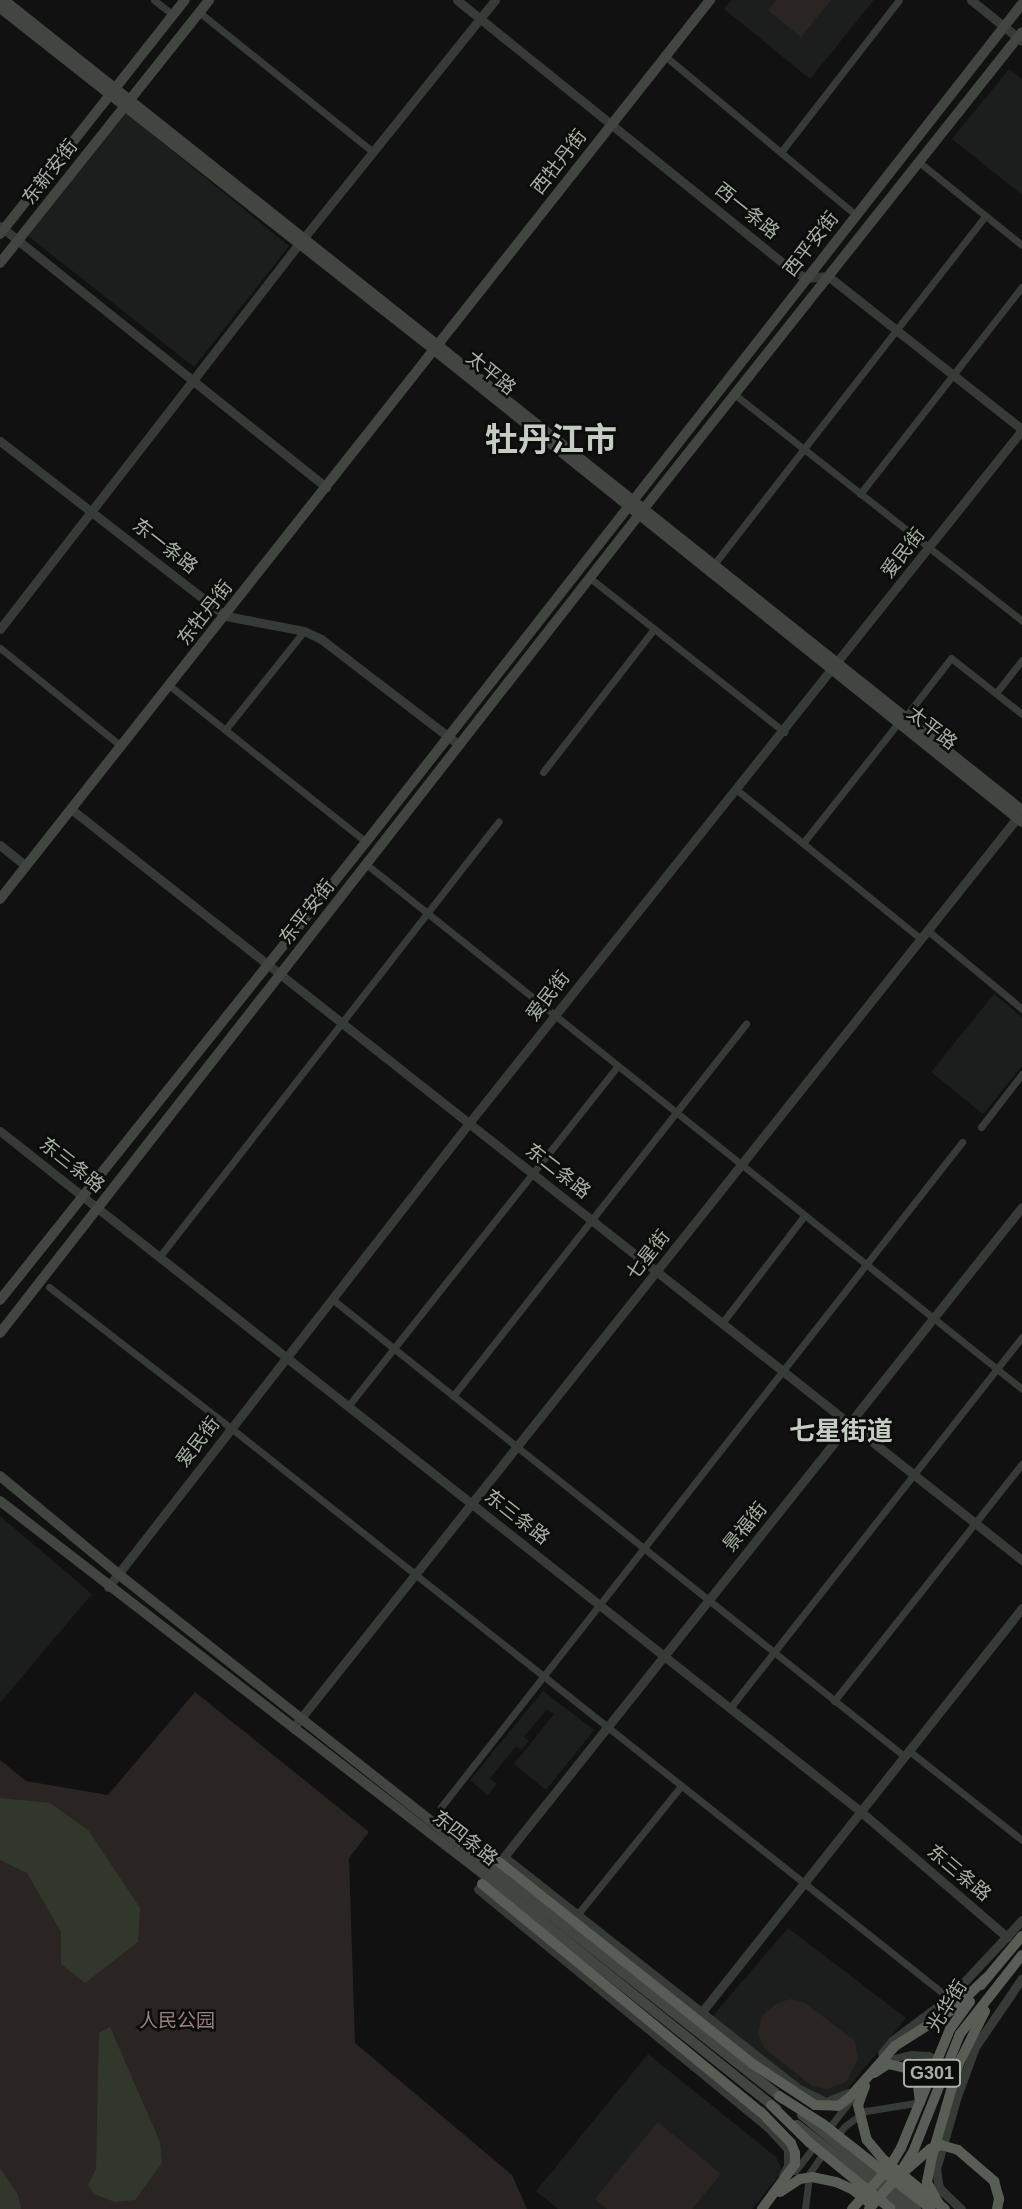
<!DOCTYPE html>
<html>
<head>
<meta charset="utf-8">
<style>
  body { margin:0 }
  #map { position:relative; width:1022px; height:2209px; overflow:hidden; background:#101110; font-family:Helvetica,"Noto Sans SC",sans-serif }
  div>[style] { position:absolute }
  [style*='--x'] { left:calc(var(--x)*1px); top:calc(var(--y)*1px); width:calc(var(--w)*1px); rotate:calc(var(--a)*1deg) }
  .built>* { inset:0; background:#1c1e1d }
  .green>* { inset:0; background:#2a2523 }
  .water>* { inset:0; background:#31382b }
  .minor>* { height:7px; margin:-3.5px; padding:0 3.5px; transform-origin:3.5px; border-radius:3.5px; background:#373b37 }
  .tertiary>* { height:9px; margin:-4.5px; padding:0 4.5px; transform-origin:4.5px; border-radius:4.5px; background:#373b37 }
  .secondary>* { height:10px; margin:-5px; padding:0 5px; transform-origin:5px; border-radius:5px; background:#414640 }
  .trunk>* { height:10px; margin:-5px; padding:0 5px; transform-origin:5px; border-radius:5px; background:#585e56 }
  span { translate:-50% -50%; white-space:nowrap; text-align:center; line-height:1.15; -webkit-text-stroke:5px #0b0c0b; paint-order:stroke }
  .shield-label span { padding:2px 5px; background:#0b0c0b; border:2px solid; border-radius:5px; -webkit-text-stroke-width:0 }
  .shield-label { font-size:18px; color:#a6b1a3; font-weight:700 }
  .street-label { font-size:19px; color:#a6b1a3 }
  .park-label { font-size:19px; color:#9a817c }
  .district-label { font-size:26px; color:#c5cdc3; font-weight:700 }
  .town-label { font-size:33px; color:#c5cdc3; font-weight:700 }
</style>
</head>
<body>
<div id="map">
  <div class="built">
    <div style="clip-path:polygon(731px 0,874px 0,810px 79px,724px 9px)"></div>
    <div style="clip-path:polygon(1009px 69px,1022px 79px,1022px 195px,952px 139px)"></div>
    <div style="clip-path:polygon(125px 112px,289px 246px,194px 367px,28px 236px)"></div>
    <div style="clip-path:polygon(994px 994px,1022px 1017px,1022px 1066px,983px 1114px,931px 1072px)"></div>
    <div style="clip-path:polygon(0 1516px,92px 1594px,0 1703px)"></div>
    <div style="clip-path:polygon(543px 1691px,594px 1730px,546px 1790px,514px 1764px,554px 1714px,547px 1709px,524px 1737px,529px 1741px,521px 1750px,516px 1746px,490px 1778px,497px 1784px,488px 1795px,470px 1780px)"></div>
    <div style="clip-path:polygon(788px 1928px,906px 2018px,848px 2088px,837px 2095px,824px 2097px,808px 2091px,711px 2018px)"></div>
    <div style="clip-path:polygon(648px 2054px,776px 2157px,781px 2168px,778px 2177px,752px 2209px,558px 2209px,536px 2191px)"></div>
  </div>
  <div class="green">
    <div style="clip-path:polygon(776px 0,831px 0,801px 37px,768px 10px)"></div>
    <div style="clip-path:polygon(195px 1692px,369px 1832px,349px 1858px,355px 2043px,512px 2175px,527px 2209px,0 2209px,0 1760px,26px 1781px,108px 1795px)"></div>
    <div style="clip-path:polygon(791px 1999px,805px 2003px,855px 2041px,858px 2060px,846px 2082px,827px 2089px,812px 2086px,764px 2048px,758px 2034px,762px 2016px,777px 2003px)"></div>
    <div style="clip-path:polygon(658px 2122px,721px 2174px,692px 2209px,607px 2209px,595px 2199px)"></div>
  </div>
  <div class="water">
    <div style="clip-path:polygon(0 1798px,50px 1803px,88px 1830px,140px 1908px,138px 1942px,85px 1983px,61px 1964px,61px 1932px,27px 1873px,0 1860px)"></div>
    <div style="clip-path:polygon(110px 2027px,160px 2142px,162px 2163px,135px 2200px,115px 2202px,94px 2194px,88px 2185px,96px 2169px,99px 2033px)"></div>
    <div style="clip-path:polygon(0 2168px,18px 2195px,21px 2209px,0 2209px)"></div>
  </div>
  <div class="minor">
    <div style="--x:154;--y:0;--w:24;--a:38"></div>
    <div style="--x:199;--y:12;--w:223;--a:38.8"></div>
    <div style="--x:665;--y:56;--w:249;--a:39.8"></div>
    <div style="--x:781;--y:152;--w:192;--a:-52.2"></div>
    <div style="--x:919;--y:162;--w:132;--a:38.9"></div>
    <div style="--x:734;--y:394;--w:367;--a:38.2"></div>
    <div style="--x:860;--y:494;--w:263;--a:-52"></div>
    <div style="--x:715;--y:563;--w:440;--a:-52.1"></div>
    <div style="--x:590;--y:578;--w:248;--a:38.4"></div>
    <div style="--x:0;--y:648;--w:156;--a:39"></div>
    <div style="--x:170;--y:686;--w:251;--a:38.5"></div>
    <div style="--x:996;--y:693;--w:42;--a:-51.8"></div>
    <div style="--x:906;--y:716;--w:73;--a:-52.2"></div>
    <div style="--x:951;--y:658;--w:90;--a:38.3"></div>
    <div style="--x:225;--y:730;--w:127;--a:-51.4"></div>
    <div style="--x:543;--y:772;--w:181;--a:-52.2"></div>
    <div style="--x:737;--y:790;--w:235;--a:39"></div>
    <div style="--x:803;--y:843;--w:153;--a:-51.6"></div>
    <div style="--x:366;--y:864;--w:840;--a:38.67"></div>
    <div style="--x:927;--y:930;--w:124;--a:39.7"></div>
    <div style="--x:981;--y:1127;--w:67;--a:-52.3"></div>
    <div style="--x:160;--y:1256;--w:551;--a:-52.07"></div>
    <div style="--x:49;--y:1287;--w:230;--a:37.8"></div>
    <div style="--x:231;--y:1428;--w:917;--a:38.45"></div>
    <div style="--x:332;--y:1299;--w:732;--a:38.62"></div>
    <div style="--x:722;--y:1323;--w:135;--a:-52.5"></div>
    <div style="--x:453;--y:1396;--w:474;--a:-51.8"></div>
    <div style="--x:349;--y:1405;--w:433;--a:-51.6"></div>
    <div style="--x:834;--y:1701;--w:303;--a:-51.6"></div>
    <div style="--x:730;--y:1708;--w:472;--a:-51.8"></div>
    <div style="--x:908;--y:1750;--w:145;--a:38.3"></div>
    <div style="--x:441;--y:1807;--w:845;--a:-51.92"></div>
    <div style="--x:577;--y:1915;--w:166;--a:-51.1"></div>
    <div style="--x:883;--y:2061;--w:29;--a:-14"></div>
    <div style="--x:911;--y:2054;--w:17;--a:3"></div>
    <div style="--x:928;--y:2055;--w:26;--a:23"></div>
    <div style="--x:828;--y:2129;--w:37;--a:-52"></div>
    <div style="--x:836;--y:2137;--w:14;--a:-51"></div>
    <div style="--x:845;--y:2126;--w:26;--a:-36"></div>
    <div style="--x:866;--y:2111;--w:56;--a:-9.3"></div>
    <div style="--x:795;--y:2171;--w:34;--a:-52"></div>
    <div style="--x:805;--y:2209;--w:35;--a:-83"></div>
    <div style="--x:809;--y:2174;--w:27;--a:-56"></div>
  </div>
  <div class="tertiary">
    <div style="--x:457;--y:0;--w:432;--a:38.9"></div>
    <div style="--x:793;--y:271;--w:15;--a:28"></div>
    <div style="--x:806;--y:278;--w:22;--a:-5"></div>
    <div style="--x:828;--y:276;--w:247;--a:38.3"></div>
    <div style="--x:971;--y:0;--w:65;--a:38.8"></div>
    <div style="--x:0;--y:226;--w:418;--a:38.7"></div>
    <div style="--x:0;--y:441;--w:286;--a:37.8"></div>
    <div style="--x:226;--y:616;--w:79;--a:10.9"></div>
    <div style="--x:304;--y:631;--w:19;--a:25"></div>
    <div style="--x:321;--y:639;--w:174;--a:37.5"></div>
    <div style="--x:0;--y:629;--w:492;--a:-52.2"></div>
    <div style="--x:302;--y:240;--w:308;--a:-51.2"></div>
    <div style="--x:71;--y:809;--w:1212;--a:38.3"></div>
    <div style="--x:0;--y:845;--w:33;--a:39"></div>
    <div style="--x:0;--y:1131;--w:1096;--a:38.33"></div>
    <div style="--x:860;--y:1811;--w:194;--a:40.6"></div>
    <div style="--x:108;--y:1587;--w:588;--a:-52.12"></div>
    <div style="--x:469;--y:1123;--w:887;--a:-51.41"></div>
    <div style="--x:293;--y:1728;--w:1168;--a:-51.5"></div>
    <div style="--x:504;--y:1857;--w:375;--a:38.2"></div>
    <div style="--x:799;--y:2089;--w:30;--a:26"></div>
    <div style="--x:826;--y:2102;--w:24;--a:-22"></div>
    <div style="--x:495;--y:1868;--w:845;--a:-51.44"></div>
    <div style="--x:478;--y:1889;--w:375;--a:39.4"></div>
    <div style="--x:768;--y:2127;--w:30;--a:48"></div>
    <div style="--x:788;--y:2149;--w:17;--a:90"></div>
    <div style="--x:788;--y:2166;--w:10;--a:119"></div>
    <div style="--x:701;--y:2013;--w:517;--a:-51.6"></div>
    <div style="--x:882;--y:2053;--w:17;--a:-50"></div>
    <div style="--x:893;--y:2040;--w:70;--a:-36.9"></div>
    <div style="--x:949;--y:1998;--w:107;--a:-46.9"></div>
    <div style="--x:961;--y:2209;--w:30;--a:-136"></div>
    <div style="--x:939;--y:2188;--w:19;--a:-99"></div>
    <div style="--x:936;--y:2169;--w:76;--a:-74"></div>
    <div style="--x:957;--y:2096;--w:52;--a:-69.8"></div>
    <div style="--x:975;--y:2047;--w:83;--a:-55.7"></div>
  </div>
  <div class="secondary">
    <div style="--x:4;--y:0;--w:1301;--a:38.51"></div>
    <div style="--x:0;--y:8;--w:551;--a:38.22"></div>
    <div style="--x:433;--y:349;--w:755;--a:38.77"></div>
    <div style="--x:0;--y:234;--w:298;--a:-51.7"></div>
    <div style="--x:0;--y:263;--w:336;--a:-51.5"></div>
    <div style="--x:0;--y:899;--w:1146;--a:-51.7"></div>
    <div style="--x:0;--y:1300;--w:586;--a:-51.37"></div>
    <div style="--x:366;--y:842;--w:1064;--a:-51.95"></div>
    <div style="--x:0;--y:1333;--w:1043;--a:-52.01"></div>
    <div style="--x:642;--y:511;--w:611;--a:-51.57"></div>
    <div style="--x:0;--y:1476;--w:158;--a:39.6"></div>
    <div style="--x:122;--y:1577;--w:842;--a:38.3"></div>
    <div style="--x:0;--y:1501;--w:615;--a:37.67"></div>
    <div style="--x:487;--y:1877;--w:371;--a:38.7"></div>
    <div style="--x:802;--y:2115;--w:148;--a:39.5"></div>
    <div style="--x:797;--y:2125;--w:136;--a:38.1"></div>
  </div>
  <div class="trunk">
    <div style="--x:499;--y:1862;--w:325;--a:38.5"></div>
    <div style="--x:753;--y:2064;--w:74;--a:33.5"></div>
    <div style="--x:815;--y:2105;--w:23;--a:2"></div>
    <div style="--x:838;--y:2106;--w:14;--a:-36"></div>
    <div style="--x:849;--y:2098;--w:69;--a:-48.5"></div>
    <div style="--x:895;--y:2046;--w:71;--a:-32.3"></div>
    <div style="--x:955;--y:2008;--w:42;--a:-44"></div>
    <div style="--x:482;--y:1884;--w:360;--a:39.3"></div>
    <div style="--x:761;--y:2112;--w:43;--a:45.9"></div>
    <div style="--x:791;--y:2143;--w:11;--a:68"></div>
    <div style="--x:795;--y:2153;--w:11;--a:90"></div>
    <div style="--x:795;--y:2164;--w:56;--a:126.3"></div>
    <div style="--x:981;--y:1985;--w:64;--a:-50.1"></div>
    <div style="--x:874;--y:2073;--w:17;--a:-33"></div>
    <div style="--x:888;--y:2064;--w:23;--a:13"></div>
    <div style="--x:910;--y:2069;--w:11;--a:52"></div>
    <div style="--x:917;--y:2078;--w:23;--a:83"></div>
    <div style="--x:865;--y:2086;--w:20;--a:110"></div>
    <div style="--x:858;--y:2105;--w:36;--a:76"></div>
    <div style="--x:867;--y:2140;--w:26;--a:50"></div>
    <div style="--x:884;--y:2160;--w:78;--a:38.8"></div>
    <div style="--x:779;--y:2096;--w:52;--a:32.5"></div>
    <div style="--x:823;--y:2124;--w:137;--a:38.2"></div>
    <div style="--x:771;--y:2105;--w:54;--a:44.3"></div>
    <div style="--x:810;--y:2143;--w:104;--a:39.2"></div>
    <div style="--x:906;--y:2170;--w:32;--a:-41"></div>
    <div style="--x:930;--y:2149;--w:12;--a:-20"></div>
    <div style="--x:941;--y:2145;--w:18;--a:16"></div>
    <div style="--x:958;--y:2150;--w:48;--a:40.7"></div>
    <div style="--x:994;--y:2181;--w:19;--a:74"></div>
    <div style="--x:999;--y:2199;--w:10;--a:101"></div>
    <div style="--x:780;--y:2192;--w:24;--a:-33"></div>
    <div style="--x:800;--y:2179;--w:12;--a:-9"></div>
    <div style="--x:812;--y:2177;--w:25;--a:12"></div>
    <div style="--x:836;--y:2182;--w:17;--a:24"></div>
    <div style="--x:852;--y:2189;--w:21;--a:39"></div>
    <div style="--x:939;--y:2204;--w:25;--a:-119"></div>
    <div style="--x:927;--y:2182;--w:26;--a:-79"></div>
    <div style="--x:932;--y:2156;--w:97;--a:-73.8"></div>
    <div style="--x:959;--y:2063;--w:58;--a:-63.4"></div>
    <div style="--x:852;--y:2209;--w:55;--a:-47.9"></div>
    <div style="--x:889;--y:2168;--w:23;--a:-59"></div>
    <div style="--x:901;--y:2148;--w:129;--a:-67.6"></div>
    <div style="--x:950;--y:2029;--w:34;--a:-54"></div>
    <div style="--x:869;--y:2209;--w:44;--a:-48.7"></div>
    <div style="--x:898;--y:2176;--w:28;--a:-58"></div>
    <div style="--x:913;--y:2152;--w:127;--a:-68.3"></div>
    <div style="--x:960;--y:2034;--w:100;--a:-51.9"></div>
  </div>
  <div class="shield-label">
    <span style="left:932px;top:2073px">G301</span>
  </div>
  <div class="street-label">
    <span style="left:559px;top:162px;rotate:-52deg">西牡丹街</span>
    <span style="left:50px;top:172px;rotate:-52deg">东新安街</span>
    <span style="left:747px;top:211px;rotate:39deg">西一条路</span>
    <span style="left:811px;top:244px;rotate:-52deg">西平安街</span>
    <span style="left:491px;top:373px;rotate:39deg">太平路</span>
    <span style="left:165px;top:546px;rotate:38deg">东一条路</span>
    <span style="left:903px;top:553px;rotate:-52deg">爱民街</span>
    <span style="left:205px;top:613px;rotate:-52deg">东牡丹街</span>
    <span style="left:932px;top:728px;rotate:38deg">太平路</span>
    <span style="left:307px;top:912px;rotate:-52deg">东平安街</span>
    <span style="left:548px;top:996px;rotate:-52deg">爱民街</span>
    <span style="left:72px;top:1165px;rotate:38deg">东三条路</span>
    <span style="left:558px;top:1171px;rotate:38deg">东二条路</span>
    <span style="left:648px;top:1255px;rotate:-52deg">七星街</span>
    <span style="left:198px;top:1442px;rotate:-52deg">爱民街</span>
    <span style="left:517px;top:1517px;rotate:38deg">东三条路</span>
    <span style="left:745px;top:1527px;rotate:-51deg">景福街</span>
    <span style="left:465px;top:1838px;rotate:38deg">东四条路</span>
    <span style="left:959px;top:1873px;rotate:40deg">东三条路</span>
    <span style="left:947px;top:2006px;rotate:-58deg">光华街</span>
  </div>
  <div class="park-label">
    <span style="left:177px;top:2021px">人民公园</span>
  </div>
  <div class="district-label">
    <span style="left:841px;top:1432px">七星街道</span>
  </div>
  <div class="town-label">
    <span style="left:551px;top:440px">牡丹江市</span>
  </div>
</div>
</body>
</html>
